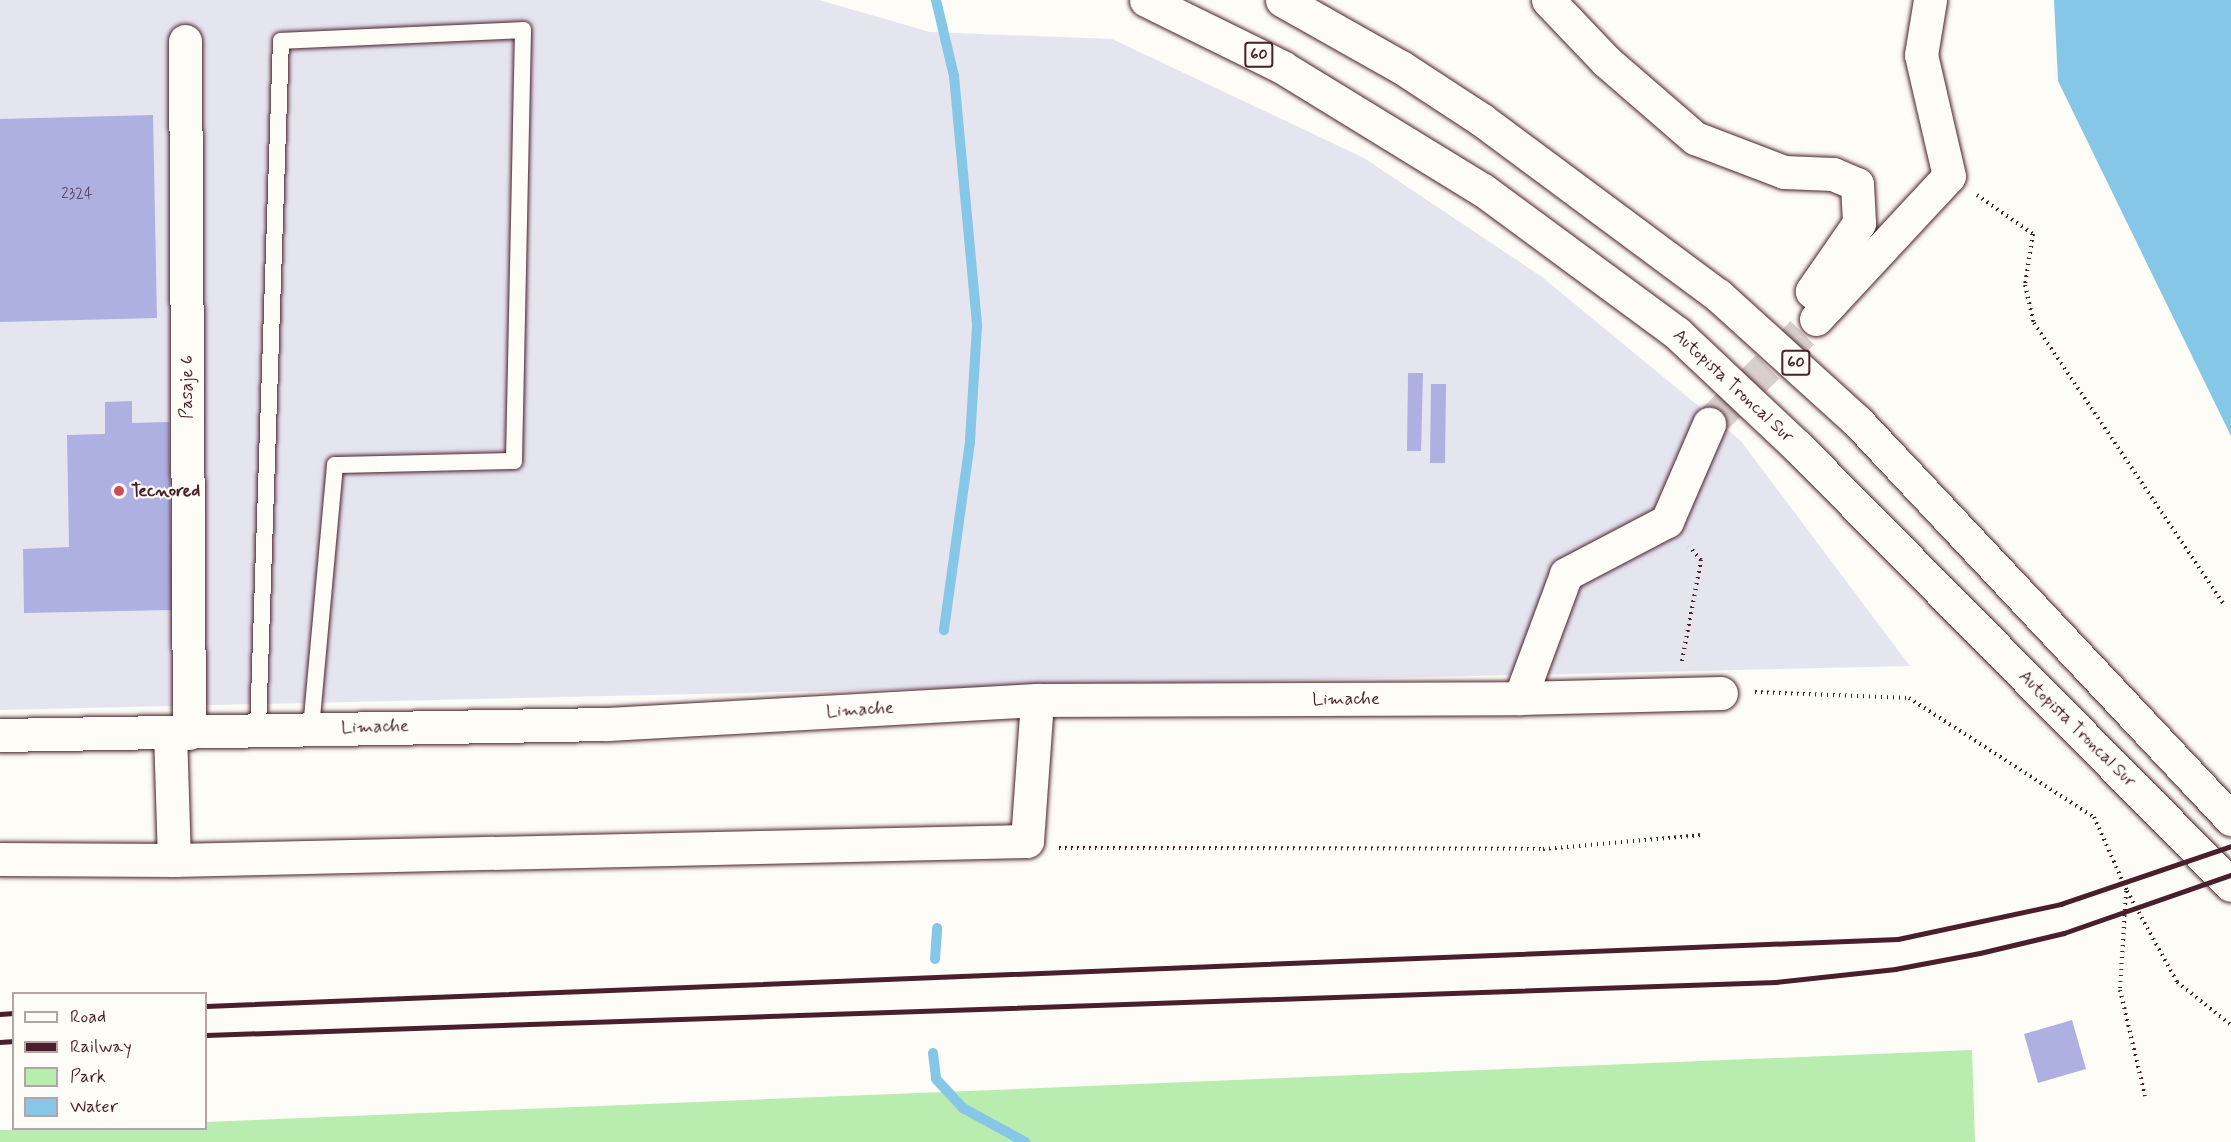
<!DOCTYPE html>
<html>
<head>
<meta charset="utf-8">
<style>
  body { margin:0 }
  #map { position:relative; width:2231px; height:1142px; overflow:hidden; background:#fdfcf7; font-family:Mynerve,sans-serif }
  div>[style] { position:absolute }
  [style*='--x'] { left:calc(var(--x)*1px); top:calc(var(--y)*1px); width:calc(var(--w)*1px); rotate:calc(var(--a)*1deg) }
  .built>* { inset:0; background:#e5e5f0 }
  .green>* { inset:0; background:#b8edaf }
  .water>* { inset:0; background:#86c6e6 }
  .stream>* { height:10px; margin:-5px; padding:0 5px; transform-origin:5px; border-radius:5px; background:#86c6e6 }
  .building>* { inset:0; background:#adb0e1 }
  .street-tunnel>* { height:33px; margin-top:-16.5px; transform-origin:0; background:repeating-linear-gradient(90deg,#d9d0ce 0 33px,transparent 0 49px) }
  .path>* { height:4px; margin-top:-2px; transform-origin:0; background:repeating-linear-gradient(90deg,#4a1f2b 0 1.5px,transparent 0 6px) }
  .roads { filter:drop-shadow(0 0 2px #4a1f2b) drop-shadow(0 0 2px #4a1f2b) }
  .lane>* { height:16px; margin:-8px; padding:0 8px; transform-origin:8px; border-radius:8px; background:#fdfcf7 }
  .street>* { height:33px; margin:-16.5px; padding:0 16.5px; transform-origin:16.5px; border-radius:16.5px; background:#fdfcf7 }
  .highway>* { height:33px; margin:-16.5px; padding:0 16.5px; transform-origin:16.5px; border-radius:16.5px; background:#fdfcf7 }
  .rail>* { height:4.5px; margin:-2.25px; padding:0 2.25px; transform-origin:2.25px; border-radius:2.25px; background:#4a1f2b }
  .dots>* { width:16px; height:16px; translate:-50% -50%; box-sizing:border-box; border:3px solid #fdfcf7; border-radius:50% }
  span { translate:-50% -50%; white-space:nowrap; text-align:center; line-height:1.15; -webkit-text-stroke:4.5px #fdfcf7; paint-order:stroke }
  .number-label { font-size:15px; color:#634358 }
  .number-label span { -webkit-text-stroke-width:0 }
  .shield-label span { padding:2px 4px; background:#fdfcf7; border:2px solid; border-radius:4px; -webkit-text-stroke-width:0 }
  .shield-label { font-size:16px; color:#4a1f2b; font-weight:700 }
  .street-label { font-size:18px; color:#4a1f2b }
  .poi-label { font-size:18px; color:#4a1f2b; font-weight:700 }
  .left { translate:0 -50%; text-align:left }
  .legend { position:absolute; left:12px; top:992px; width:195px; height:138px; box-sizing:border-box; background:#fdfcf7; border:2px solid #b5a4a5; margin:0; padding:8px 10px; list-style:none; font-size:18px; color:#4a1f2b }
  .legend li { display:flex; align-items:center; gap:12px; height:30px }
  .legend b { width:30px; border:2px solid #b5a4a5 }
</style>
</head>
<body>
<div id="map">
  <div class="built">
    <div style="clip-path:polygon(0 0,819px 0,930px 32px,1112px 39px,1364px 158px,1542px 277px,1741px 441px,1910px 666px,0 710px)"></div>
  </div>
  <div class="green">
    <div style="clip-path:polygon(1972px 1050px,1975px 1142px,0 1142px,0 1130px,206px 1128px,206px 1122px)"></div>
  </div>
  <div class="water">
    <div style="clip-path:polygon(2054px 0,2231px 0,2231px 436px,2058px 81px)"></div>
  </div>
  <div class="stream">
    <div style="--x:936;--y:0;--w:78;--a:76.7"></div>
    <div style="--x:954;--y:76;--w:251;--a:84.7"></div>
    <div style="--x:977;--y:326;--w:116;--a:93.5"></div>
    <div style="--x:970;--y:442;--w:190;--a:97.9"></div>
    <div style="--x:935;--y:959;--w:31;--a:-86"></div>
    <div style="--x:933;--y:1053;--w:26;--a:83"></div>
    <div style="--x:936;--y:1079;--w:40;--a:47"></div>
    <div style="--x:963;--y:1108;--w:71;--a:28.7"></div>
  </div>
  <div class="building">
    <div style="clip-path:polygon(153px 115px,157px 318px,0 322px,0 119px)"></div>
    <div style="clip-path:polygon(1408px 373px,1423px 373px,1421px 451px,1407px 451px)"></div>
    <div style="clip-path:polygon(1431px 384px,1446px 384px,1445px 463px,1430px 463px)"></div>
    <div style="clip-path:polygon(132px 401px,132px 423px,169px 422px,172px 610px,24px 613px,23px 549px,69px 547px,67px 435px,105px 434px,105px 402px)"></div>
    <div style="clip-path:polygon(2072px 1020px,2086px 1069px,2038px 1083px,2024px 1034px)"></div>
  </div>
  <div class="street-tunnel">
    <div style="--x:1709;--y:424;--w:150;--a:-44.5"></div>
  </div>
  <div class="path">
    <div style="--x:1977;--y:195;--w:68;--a:34.9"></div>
    <div style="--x:2033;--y:234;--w:52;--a:98.9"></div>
    <div style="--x:2025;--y:285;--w:39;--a:77"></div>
    <div style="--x:2034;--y:323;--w:341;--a:56"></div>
    <div style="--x:1682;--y:661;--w:103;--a:-79.3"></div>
    <div style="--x:1701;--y:560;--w:18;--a:-131"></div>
    <div style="--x:1755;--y:692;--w:154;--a:2.2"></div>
    <div style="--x:1909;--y:698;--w:220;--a:32.8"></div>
    <div style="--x:2094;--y:817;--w:81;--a:66"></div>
    <div style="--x:2127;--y:891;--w:104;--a:61.2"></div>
    <div style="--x:2177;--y:982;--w:69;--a:38.5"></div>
    <div style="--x:1059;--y:848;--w:484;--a:0.1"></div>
    <div style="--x:1543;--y:849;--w:160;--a:-5"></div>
    <div style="--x:2126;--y:891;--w:99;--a:93.5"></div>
    <div style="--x:2120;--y:990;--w:109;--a:76.7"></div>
  </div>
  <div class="roads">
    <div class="lane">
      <div style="--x:258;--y:729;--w:688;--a:-88.09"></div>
      <div style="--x:281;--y:41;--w:242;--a:-2.6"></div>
      <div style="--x:523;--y:30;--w:431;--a:91.2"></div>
      <div style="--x:514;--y:461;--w:179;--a:178.7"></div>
      <div style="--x:335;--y:465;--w:264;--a:95.2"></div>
    </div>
    <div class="street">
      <div style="--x:1548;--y:0;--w:84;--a:46.4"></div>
      <div style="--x:1606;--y:61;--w:118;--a:40.9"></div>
      <div style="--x:1695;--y:138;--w:95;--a:20.9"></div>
      <div style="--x:1784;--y:172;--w:49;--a:2.3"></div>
      <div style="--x:1833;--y:174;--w:26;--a:23"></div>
      <div style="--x:1857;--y:184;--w:39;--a:87"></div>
      <div style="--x:1859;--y:223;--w:83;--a:124.7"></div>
      <div style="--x:1812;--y:291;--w:22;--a:43"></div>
      <div style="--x:185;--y:41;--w:692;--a:89.67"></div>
      <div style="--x:1816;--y:319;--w:195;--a:-47.1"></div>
      <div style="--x:1949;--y:176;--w:124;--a:-103"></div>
      <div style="--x:1921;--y:55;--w:56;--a:-80.7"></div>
      <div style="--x:1520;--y:698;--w:132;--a:-69.6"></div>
      <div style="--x:1566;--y:574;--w:114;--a:-27.7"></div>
      <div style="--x:1667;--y:521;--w:106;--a:-66.6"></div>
      <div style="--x:170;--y:732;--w:128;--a:88.2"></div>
      <div style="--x:0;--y:735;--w:607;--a:-1.04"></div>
      <div style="--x:607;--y:724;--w:431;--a:-3.2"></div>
      <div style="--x:1037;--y:700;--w:483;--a:-0.2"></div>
      <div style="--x:1520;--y:698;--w:201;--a:-1.4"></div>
      <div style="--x:0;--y:859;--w:174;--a:0.3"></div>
      <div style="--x:174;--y:860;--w:853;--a:-1.28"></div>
      <div style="--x:1027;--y:841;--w:141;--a:-85.9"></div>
    </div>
    <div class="highway">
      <div style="--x:1146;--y:0;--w:152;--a:26.2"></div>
      <div style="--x:1282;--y:67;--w:236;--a:31.5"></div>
      <div style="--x:1483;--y:190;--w:241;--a:36.4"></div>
      <div style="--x:1677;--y:333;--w:165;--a:43.3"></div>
      <div style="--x:1797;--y:446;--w:617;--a:45.33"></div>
      <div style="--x:1282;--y:0;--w:137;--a:29.4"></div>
      <div style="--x:1401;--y:67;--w:97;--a:33.2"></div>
      <div style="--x:1482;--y:120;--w:294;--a:36.6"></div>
      <div style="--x:1718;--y:295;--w:189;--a:42.2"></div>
      <div style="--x:1858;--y:422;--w:545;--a:46.79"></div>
    </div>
  </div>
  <div class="rail">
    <div style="--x:206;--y:1006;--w:1693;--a:-2.27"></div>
    <div style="--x:1898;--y:939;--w:167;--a:-12.1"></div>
    <div style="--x:2061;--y:904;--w:180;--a:-18.8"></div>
    <div style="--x:0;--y:1014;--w:14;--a:-4"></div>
    <div style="--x:206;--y:1035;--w:1571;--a:-1.93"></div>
    <div style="--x:1776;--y:982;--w:120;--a:-6.2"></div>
    <div style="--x:1895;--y:969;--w:86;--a:-10.7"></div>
    <div style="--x:1980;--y:953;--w:86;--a:-13.4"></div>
    <div style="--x:2064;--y:933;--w:177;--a:-19.2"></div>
    <div style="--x:0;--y:1042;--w:14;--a:-4"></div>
  </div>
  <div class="dots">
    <div style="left:119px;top:491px;background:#d1495b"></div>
  </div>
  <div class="number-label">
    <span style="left:77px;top:195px">2324</span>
  </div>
  <div class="shield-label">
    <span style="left:1259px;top:55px">60</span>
    <span style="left:1796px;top:363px">60</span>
  </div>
  <div class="street-label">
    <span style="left:1733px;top:386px;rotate:43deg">Autopista Troncal Sur</span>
    <span style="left:187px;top:387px;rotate:-90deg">Pasaje 6</span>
    <span style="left:1346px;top:699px">Limache</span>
    <span style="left:860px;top:710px;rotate:-3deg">Limache</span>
    <span style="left:375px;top:727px;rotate:-1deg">Limache</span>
    <span style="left:2077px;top:729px;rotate:45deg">Autopista Troncal Sur</span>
  </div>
  <div class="poi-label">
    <span class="left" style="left:131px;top:491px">Tecnored</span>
  </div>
  <ul class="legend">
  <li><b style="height:8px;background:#fdfcf7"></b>Road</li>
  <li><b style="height:8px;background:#4a1f2b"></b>Railway</li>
  <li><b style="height:16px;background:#b8edaf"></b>Park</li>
  <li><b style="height:16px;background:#86c6e6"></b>Water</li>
  </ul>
</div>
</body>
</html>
